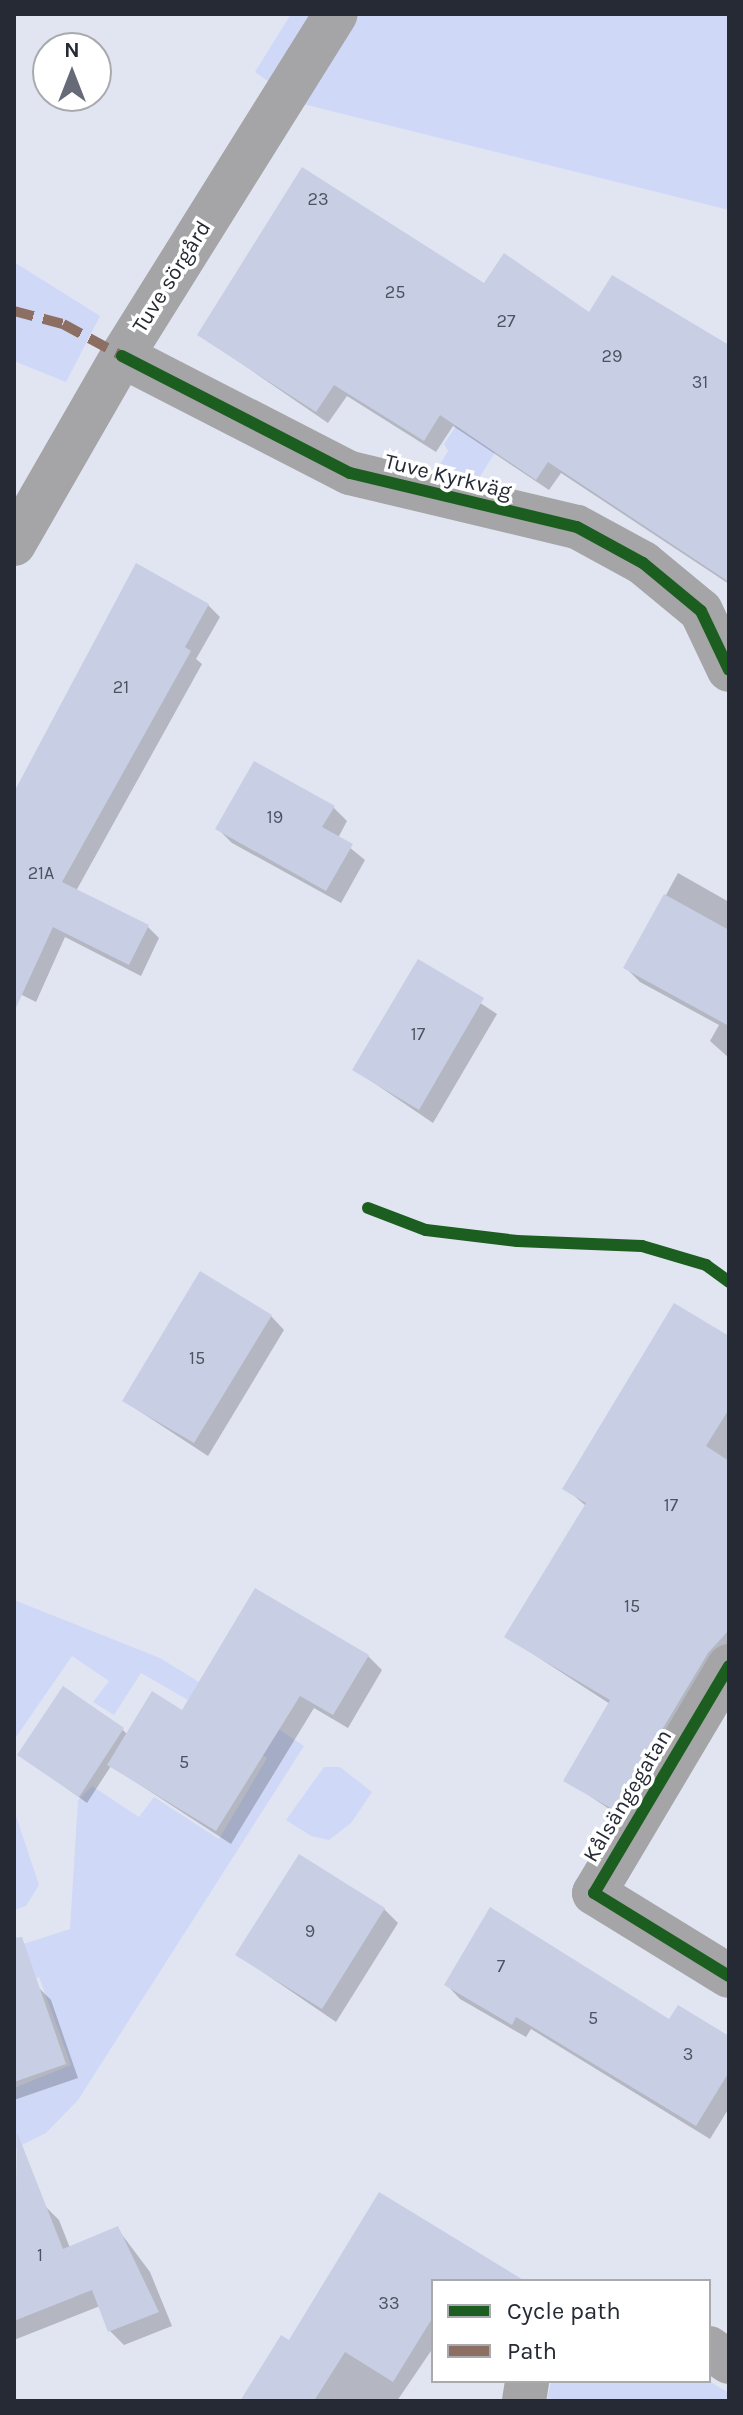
<!DOCTYPE html>
<html>
<head>
<meta charset="utf-8">
<style>
  body { margin:0 }
  #map { position:relative; width:743px; height:2415px; overflow:hidden; background:#e1e5f2; font-family:Karla,sans-serif }
  div>[style] { position:absolute }
  [style*='--x'] { left:calc(var(--x)*1px); top:calc(var(--y)*1px); width:calc(var(--w)*1px); rotate:calc(var(--a)*1deg) }
  .green>* { inset:0; background:#cfd8f7 }
  .shadow>* { inset:0; background:#0003 }
  .building>* { inset:0; background:#c8cee4 }
  .minor>* { height:44px; margin:-22px; padding:0 22px; transform-origin:22px; border-radius:22px; background:#a5a4a6 }
  .quiet>* { height:10px; margin-top:-5px; transform-origin:0; background:repeating-linear-gradient(90deg,#8d6e63 0 20px,transparent 0 30px) }
  .cycleway>* { height:12px; margin:-6px; padding:0 6px; transform-origin:6px; border-radius:6px; background:#1b5e20 }
  span { translate:-50% -50%; white-space:nowrap; text-align:center; line-height:1.15; -webkit-text-stroke:7px #fff; paint-order:stroke }
  .number-label { font-size:18px; color:#4e5361 }
  .number-label span { -webkit-text-stroke-width:0 }
  .street-label { font-size:22px; color:#262a35 }
  .frame { position:absolute; inset:0; border:16px solid #262a35; pointer-events:none }
  .legend { position:absolute; left:431px; top:2279px; width:280px; height:104px; box-sizing:border-box; background:#fff; border:2px solid #a8aaae; margin:0; padding:10px 14px; list-style:none; font-size:24px; color:#262a35 }
  .legend li { display:flex; align-items:center; gap:16px; height:40px }
  .legend b { width:40px; border:2px solid #a8aaae }
  .north { position:absolute; left:32px; top:32px; width:80px; height:80px; box-sizing:border-box; background:#fff; border:2px solid #a8aaae; border-radius:50%; rotate:0deg; font-size:22px; font-weight:700; line-height:32px; text-align:center; color:#262a35 }
  .north::after { content:''; display:block; margin:auto; width:28px; height:36px; background:#676b77; clip-path:polygon(50% 0,100% 100%,50% 72%,0 100%) }
</style>
</head>
<body>
<div id="map">
  <div class="green">
    <div style="clip-path:polygon(291px 14px,729px 14px,729px 210px,299px 103px,255px 72px)"></div>
    <div style="clip-path:polygon(14px 262px,100px 316px,66px 382px,14px 361px)"></div>
    <div style="clip-path:polygon(479px 391px,518px 415px,478px 480px,436px 471px,448px 451px,444px 444px)"></div>
    <div style="clip-path:polygon(14px 1600px,160px 1658px,199px 1682px,188px 1700px,141px 1673px,114px 1715px,93px 1702px,109px 1681px,72px 1656px,14px 1740px)"></div>
    <div style="clip-path:polygon(219px 1690px,304px 1746px,78px 2100px,46px 2133px,14px 2149px,14px 2088px,71px 2065px,39px 1977px,14px 1985px,14px 1947px,70px 1929px,78px 1800px,92px 1786px,139px 1817px,154px 1797px,219px 1839px,267px 1758px,201px 1716px)"></div>
    <div style="clip-path:polygon(324px 1767px,340px 1767px,372px 1792px,351px 1823px,329px 1840px,311px 1836px,286px 1820px)"></div>
    <div style="clip-path:polygon(14px 1810px,39px 1885px,26px 1906px,14px 1910px)"></div>
    <div style="clip-path:polygon(551px 2381px,709px 2381px,729px 2393px,729px 2401px,547px 2401px)"></div>
  </div>
  <div class="shadow">
    <div style="clip-path:polygon(484px 286px,729px 348px,729px 584px,561px 473px,549px 490px,453px 426px,436px 452px,347px 396px,328px 423px,200px 335px)"></div>
    <div style="clip-path:polygon(208px 605px,220px 617px,196px 659px,202px 664px,76px 891px,147px 926px,159px 938px,141px 976px,65px 937px,36px 1002px,14px 991px,14px 795px)"></div>
    <div style="clip-path:polygon(334px 808px,347px 821px,338px 838px,365px 860px,341px 903px,232px 843px,218px 829px)"></div>
    <div style="clip-path:polygon(678px 873px,729px 902px,729px 1058px,710px 1041px,719px 1025px,640px 982px,626px 968px)"></div>
    <div style="clip-path:polygon(418px 962px,497px 1014px,433px 1123px,355px 1070px)"></div>
    <div style="clip-path:polygon(271px 1316px,284px 1330px,208px 1456px,124px 1401px)"></div>
    <div style="clip-path:polygon(729px 1340px,729px 1654px,627px 1821px,566px 1780px,610px 1704px,507px 1637px,586px 1506px,565px 1488px)"></div>
    <div style="clip-path:polygon(368px 1656px,382px 1670px,348px 1728px,314px 1708px,231px 1844px,111px 1766px,87px 1803px,19px 1754px,123px 1730px,128px 1735px,182px 1712px)"></div>
    <div style="clip-path:polygon(384px 1909px,398px 1923px,336px 2022px,238px 1955px)"></div>
    <div style="clip-path:polygon(447px 1985px,670px 2021px,729px 2039px,729px 2108px,710px 2139px,531px 2029px,526px 2037px,460px 1999px)"></div>
    <div style="clip-path:polygon(37px 1986px,51px 2000px,78px 2078px,14px 2100px,14px 1993px)"></div>
    <div style="clip-path:polygon(380px 2195px,486px 2281px,433px 2281px,433px 2348px,397px 2401px,264px 2401px,289px 2342px)"></div>
    <div style="clip-path:polygon(45px 2206px,59px 2220px,70px 2248px,117px 2228px,150px 2272px,172px 2326px,124px 2345px,110px 2331px,100px 2306px,14px 2340px,14px 2218px)"></div>
  </div>
  <div class="building">
    <div style="clip-path:polygon(302px 167px,484px 283px,504px 253px,589px 312px,612px 275px,729px 345px,729px 582px,548px 462px,536px 480px,440px 415px,424px 441px,334px 385px,316px 412px,197px 335px)"></div>
    <div style="clip-path:polygon(136px 563px,209px 604px,185px 647px,191px 651px,62px 882px,149px 925px,129px 965px,53px 927px,14px 1012px,14px 792px)"></div>
    <div style="clip-path:polygon(254px 761px,335px 806px,322px 827px,353px 844px,326px 891px,215px 829px)"></div>
    <div style="clip-path:polygon(664px 894px,729px 930px,729px 1026px,623px 968px)"></div>
    <div style="clip-path:polygon(418px 959px,484px 998px,419px 1110px,352px 1070px)"></div>
    <div style="clip-path:polygon(200px 1271px,272px 1315px,194px 1443px,122px 1401px)"></div>
    <div style="clip-path:polygon(674px 1303px,729px 1336px,729px 1409px,706px 1446px,729px 1461px,729px 1630px,708px 1653px,614px 1810px,563px 1781px,610px 1700px,504px 1637px,586px 1503px,562px 1489px)"></div>
    <div style="clip-path:polygon(255px 1588px,369px 1655px,333px 1715px,300px 1696px,216px 1831px,107px 1765px,152px 1691px,182px 1710px)"></div>
    <div style="clip-path:polygon(63px 1686px,124px 1728px,79px 1797px,17px 1755px)"></div>
    <div style="clip-path:polygon(299px 1854px,385px 1908px,322px 2009px,235px 1955px)"></div>
    <div style="clip-path:polygon(490px 1907px,669px 2019px,678px 2005px,729px 2036px,729px 2072px,696px 2126px,516px 2017px,512px 2025px,444px 1985px)"></div>
    <div style="clip-path:polygon(22px 1937px,66px 2064px,14px 2082px,14px 1938px)"></div>
    <div style="clip-path:polygon(17px 2132px,63px 2249px,118px 2226px,159px 2312px,108px 2332px,92px 2290px,14px 2321px)"></div>
    <div style="clip-path:polygon(379px 2192px,525px 2281px,433px 2281px,433px 2317px,393px 2382px,345px 2352px,314px 2401px,240px 2401px,281px 2335px,289px 2340px)"></div>
  </div>
  <div class="minor">
    <div style="--x:122;--y:356;--w:256;--a:27.2"></div>
    <div style="--x:350;--y:473;--w:233;--a:13.4"></div>
    <div style="--x:577;--y:527;--w:75;--a:28.6"></div>
    <div style="--x:643;--y:563;--w:75;--a:39.6"></div>
    <div style="--x:701;--y:611;--w:65;--a:64.6"></div>
    <div style="--x:14;--y:544;--w:217;--a:-60.1"></div>
    <div style="--x:122;--y:356;--w:403;--a:-58"></div>
    <div style="--x:729;--y:1666;--w:264;--a:120.7"></div>
    <div style="--x:594;--y:1893;--w:158;--a:31.6"></div>
    <div style="--x:709;--y:2348;--w:24;--a:35"></div>
    <div style="--x:524;--y:2401;--w:20;--a:-81"></div>
  </div>
  <div class="quiet">
    <div style="--x:14;--y:311;--w:51;--a:14.9"></div>
    <div style="--x:63;--y:324;--w:67;--a:28.5"></div>
  </div>
  <div class="cycleway">
    <div style="--x:122;--y:356;--w:256;--a:27.2"></div>
    <div style="--x:350;--y:473;--w:233;--a:13.4"></div>
    <div style="--x:577;--y:527;--w:75;--a:28.6"></div>
    <div style="--x:643;--y:563;--w:75;--a:39.6"></div>
    <div style="--x:701;--y:611;--w:65;--a:64.6"></div>
    <div style="--x:368;--y:1208;--w:62;--a:20.8"></div>
    <div style="--x:426;--y:1230;--w:92;--a:6.9"></div>
    <div style="--x:517;--y:1241;--w:125;--a:2.3"></div>
    <div style="--x:642;--y:1246;--w:67;--a:16.5"></div>
    <div style="--x:706;--y:1265;--w:29;--a:36"></div>
    <div style="--x:729;--y:1666;--w:264;--a:120.7"></div>
    <div style="--x:594;--y:1893;--w:158;--a:31.6"></div>
  </div>
  <div class="number-label">
    <span style="left:318px;top:199px">23</span>
    <span style="left:395px;top:292px">25</span>
    <span style="left:506px;top:321px">27</span>
    <span style="left:612px;top:356px">29</span>
    <span style="left:700px;top:382px">31</span>
    <span style="left:121px;top:687px">21</span>
    <span style="left:275px;top:817px">19</span>
    <span style="left:41px;top:873px">21A</span>
    <span style="left:418px;top:1034px">17</span>
    <span style="left:197px;top:1358px">15</span>
    <span style="left:671px;top:1505px">17</span>
    <span style="left:632px;top:1606px">15</span>
    <span style="left:184px;top:1762px">5</span>
    <span style="left:310px;top:1931px">9</span>
    <span style="left:501px;top:1966px">7</span>
    <span style="left:593px;top:2018px">5</span>
    <span style="left:688px;top:2054px">3</span>
    <span style="left:40px;top:2255px">1</span>
    <span style="left:389px;top:2303px">33</span>
  </div>
  <div class="street-label">
    <span style="left:172px;top:277px;rotate:-58deg">Tuve sörgård</span>
    <span style="left:448px;top:477px;rotate:14deg">Tuve Kyrkväg</span>
    <span style="left:628px;top:1796px;rotate:-59deg">Kålsängegatan</span>
  </div>
  <div class="frame"></div>
  <ul class="legend">
  <li><b style="height:10px;background:#1b5e20"></b>Cycle path</li>
  <li><b style="height:10px;background:#8d6e63"></b>Path</li>
  </ul>
  <div class="north">N</div>
</div>
</body>
</html>
